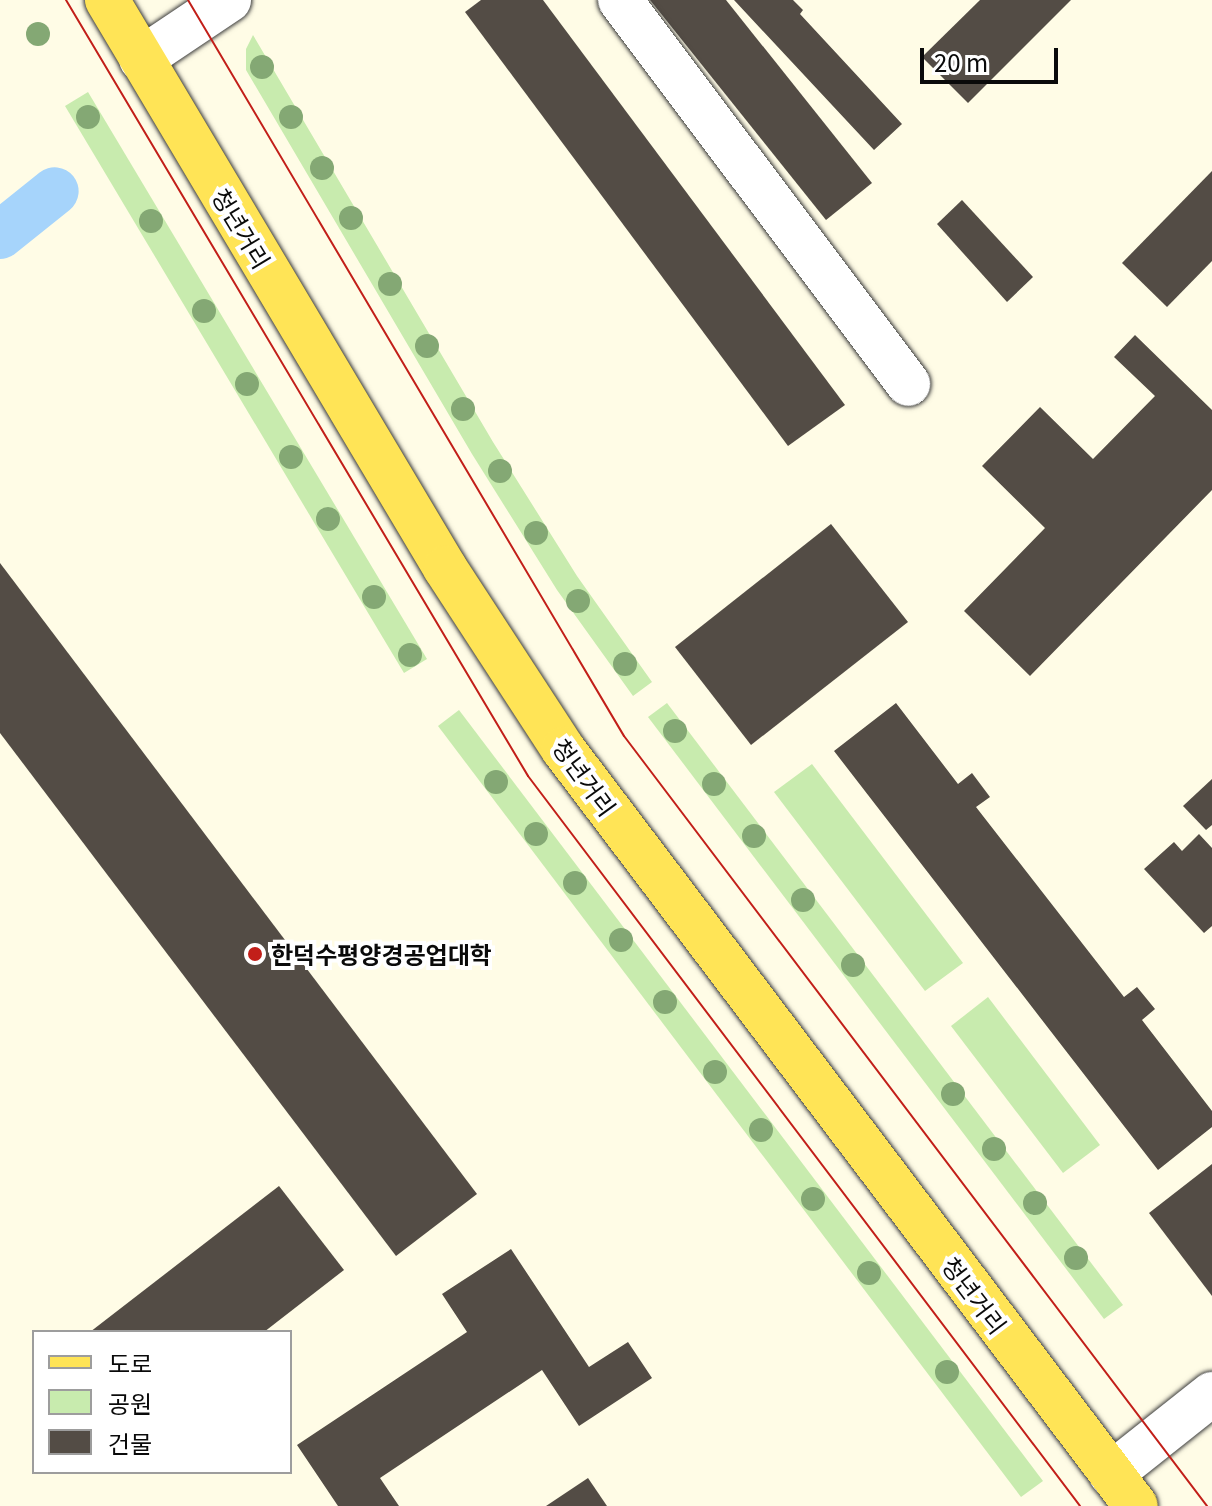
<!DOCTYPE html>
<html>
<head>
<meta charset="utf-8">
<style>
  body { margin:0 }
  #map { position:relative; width:1212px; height:1506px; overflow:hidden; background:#fffce6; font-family:Georgia,"Noto Sans KR",serif }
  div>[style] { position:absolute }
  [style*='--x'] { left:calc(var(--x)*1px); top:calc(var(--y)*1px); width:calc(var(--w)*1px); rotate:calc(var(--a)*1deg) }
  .green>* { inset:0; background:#c8ebae }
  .canal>* { height:48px; margin:-24px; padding:0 24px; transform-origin:24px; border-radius:24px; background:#a6d4fb }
  .building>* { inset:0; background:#534c45 }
  .roads { filter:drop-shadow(0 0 2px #3d3d3d) drop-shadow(0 0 2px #3d3d3d) }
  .street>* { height:44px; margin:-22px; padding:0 22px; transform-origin:22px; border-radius:22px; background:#fff }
  .primary>* { height:44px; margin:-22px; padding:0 22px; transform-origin:22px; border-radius:22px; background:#ffe456 }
  .tram>* { height:2px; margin:-1px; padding:0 1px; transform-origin:1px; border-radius:1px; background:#c21f19 }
  .trees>* { width:24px; height:24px; margin:-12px; border-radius:50%; background:#84a874 }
  .dots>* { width:22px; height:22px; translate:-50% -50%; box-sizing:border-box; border:4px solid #fff; border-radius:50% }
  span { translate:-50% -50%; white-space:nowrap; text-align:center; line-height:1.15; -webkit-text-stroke:8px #fff; paint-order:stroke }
  .street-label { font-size:24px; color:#0a0a0a }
  .poi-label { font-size:24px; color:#0a0a0a; font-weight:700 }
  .left { translate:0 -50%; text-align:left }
  .legend { position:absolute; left:32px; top:1330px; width:260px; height:144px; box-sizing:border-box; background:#fff; border:2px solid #9d9d9d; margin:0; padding:10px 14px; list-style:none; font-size:24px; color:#0a0a0a }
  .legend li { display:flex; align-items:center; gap:16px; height:40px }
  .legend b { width:40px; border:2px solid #9d9d9d }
  .scale { position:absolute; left:920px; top:48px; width:138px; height:36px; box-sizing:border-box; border:4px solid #0a0a0a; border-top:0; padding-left:10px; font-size:24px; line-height:28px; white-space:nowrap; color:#0a0a0a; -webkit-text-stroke:6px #fff; paint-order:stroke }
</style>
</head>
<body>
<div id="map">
  <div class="green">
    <div style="clip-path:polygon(253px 35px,493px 442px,577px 576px,652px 682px,633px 696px,557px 590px,472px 454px,246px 70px,246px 49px)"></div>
    <div style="clip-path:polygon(88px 92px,427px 659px,404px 673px,65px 106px)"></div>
    <div style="clip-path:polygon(667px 703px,1123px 1305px,1104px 1319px,648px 717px)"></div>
    <div style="clip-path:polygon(459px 710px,1043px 1481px,1021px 1497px,438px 726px)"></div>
    <div style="clip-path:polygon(812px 764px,963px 963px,925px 991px,774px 792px)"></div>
    <div style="clip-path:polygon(988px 997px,1100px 1145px,1063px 1173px,951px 1026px)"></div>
  </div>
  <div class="canal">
    <div style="--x:0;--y:235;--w:70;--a:-38.7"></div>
  </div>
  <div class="building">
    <div style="clip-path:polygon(481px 0,543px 0,845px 405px,788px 446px,465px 12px)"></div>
    <div style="clip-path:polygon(650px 0,726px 0,872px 183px,826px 220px)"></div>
    <div style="clip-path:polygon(734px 0,793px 0,803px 10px,800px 14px,902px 124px,874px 150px)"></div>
    <div style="clip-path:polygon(980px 0,1071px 0,968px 103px,922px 57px)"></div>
    <div style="clip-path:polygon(1212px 171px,1212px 261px,1167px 307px,1122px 263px)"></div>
    <div style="clip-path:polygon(962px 200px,1033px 277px,1007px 302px,937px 224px)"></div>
    <div style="clip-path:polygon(1135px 335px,1212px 410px,1212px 490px,1030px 676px,964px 611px,1045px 528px,982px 466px,1040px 407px,1093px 459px,1155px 396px,1114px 357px)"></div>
    <div style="clip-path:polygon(831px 524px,908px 622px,751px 745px,675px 647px)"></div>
    <div style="clip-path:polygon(0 563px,477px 1194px,396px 1256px,0 733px)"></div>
    <div style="clip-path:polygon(896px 703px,958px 784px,972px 773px,990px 797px,976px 807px,1124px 997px,1137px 987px,1155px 1009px,1142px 1020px,1212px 1111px,1212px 1127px,1158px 1170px,834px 751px)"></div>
    <div style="clip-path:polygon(1212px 779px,1212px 825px,1206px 830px,1183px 806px)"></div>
    <div style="clip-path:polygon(1199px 834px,1212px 848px,1212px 926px,1204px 933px,1144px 869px,1174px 842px,1182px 851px)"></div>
    <div style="clip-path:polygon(1212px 1164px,1212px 1296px,1149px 1213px)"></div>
    <div style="clip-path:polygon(279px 1186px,344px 1270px,264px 1332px,90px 1332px)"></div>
    <div style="clip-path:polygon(511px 1249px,589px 1367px,628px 1342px,652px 1378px,579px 1426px,542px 1370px,380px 1478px,399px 1506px,338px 1506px,297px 1445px,467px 1332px,442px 1294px)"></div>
    <div style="clip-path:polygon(588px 1478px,607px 1506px,546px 1506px)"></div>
  </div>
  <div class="roads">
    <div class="street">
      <div style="--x:620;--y:0;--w:480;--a:53.1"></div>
      <div style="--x:141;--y:59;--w:106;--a:-33.8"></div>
      <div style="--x:1111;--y:1474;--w:129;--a:-38.4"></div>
    </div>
    <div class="primary">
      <div style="--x:107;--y:0;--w:661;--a:59.24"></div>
      <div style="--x:445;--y:568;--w:216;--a:56.9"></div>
      <div style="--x:563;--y:749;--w:949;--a:52.88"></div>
    </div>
  </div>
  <div class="tram">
    <div style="--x:66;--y:0;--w:903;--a:59.23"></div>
    <div style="--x:528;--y:776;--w:915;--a:52.9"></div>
    <div style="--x:188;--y:0;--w:855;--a:59.36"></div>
    <div style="--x:624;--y:736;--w:966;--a:52.87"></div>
  </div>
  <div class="trees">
    <div style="left:38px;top:34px"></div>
    <div style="left:262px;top:67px"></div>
    <div style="left:88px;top:117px"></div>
    <div style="left:291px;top:117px"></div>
    <div style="left:322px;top:168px"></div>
    <div style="left:351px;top:218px"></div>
    <div style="left:151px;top:221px"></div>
    <div style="left:390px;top:284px"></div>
    <div style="left:204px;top:311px"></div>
    <div style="left:427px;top:346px"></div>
    <div style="left:247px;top:384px"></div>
    <div style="left:463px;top:409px"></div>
    <div style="left:291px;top:457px"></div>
    <div style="left:500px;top:471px"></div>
    <div style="left:328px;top:519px"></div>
    <div style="left:536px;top:533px"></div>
    <div style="left:374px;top:597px"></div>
    <div style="left:578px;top:601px"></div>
    <div style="left:410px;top:655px"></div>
    <div style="left:625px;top:664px"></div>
    <div style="left:675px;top:731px"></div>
    <div style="left:496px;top:782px"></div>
    <div style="left:714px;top:784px"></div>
    <div style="left:536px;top:834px"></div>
    <div style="left:754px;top:836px"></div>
    <div style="left:575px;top:883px"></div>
    <div style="left:803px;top:900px"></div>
    <div style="left:621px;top:940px"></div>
    <div style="left:853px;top:965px"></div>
    <div style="left:665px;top:1002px"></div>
    <div style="left:715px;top:1072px"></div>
    <div style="left:953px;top:1094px"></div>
    <div style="left:761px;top:1130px"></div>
    <div style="left:994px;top:1149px"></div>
    <div style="left:813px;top:1199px"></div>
    <div style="left:1035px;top:1203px"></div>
    <div style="left:1076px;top:1258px"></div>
    <div style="left:869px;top:1273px"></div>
    <div style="left:947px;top:1372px"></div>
  </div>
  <div class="dots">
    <div style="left:255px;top:954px;background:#c21f19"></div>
  </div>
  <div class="street-label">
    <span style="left:242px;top:228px;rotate:59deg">청년거리</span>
    <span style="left:585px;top:777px;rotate:54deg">청년거리</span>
    <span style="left:975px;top:1295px;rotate:53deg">청년거리</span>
  </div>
  <div class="poi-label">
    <span class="left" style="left:271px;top:954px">한덕수평양경공업대학</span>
  </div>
  <ul class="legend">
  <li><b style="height:10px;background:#ffe456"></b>도로</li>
  <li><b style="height:22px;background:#c8ebae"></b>공원</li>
  <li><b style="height:22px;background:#534c45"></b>건물</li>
  </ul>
  <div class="scale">20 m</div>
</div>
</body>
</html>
